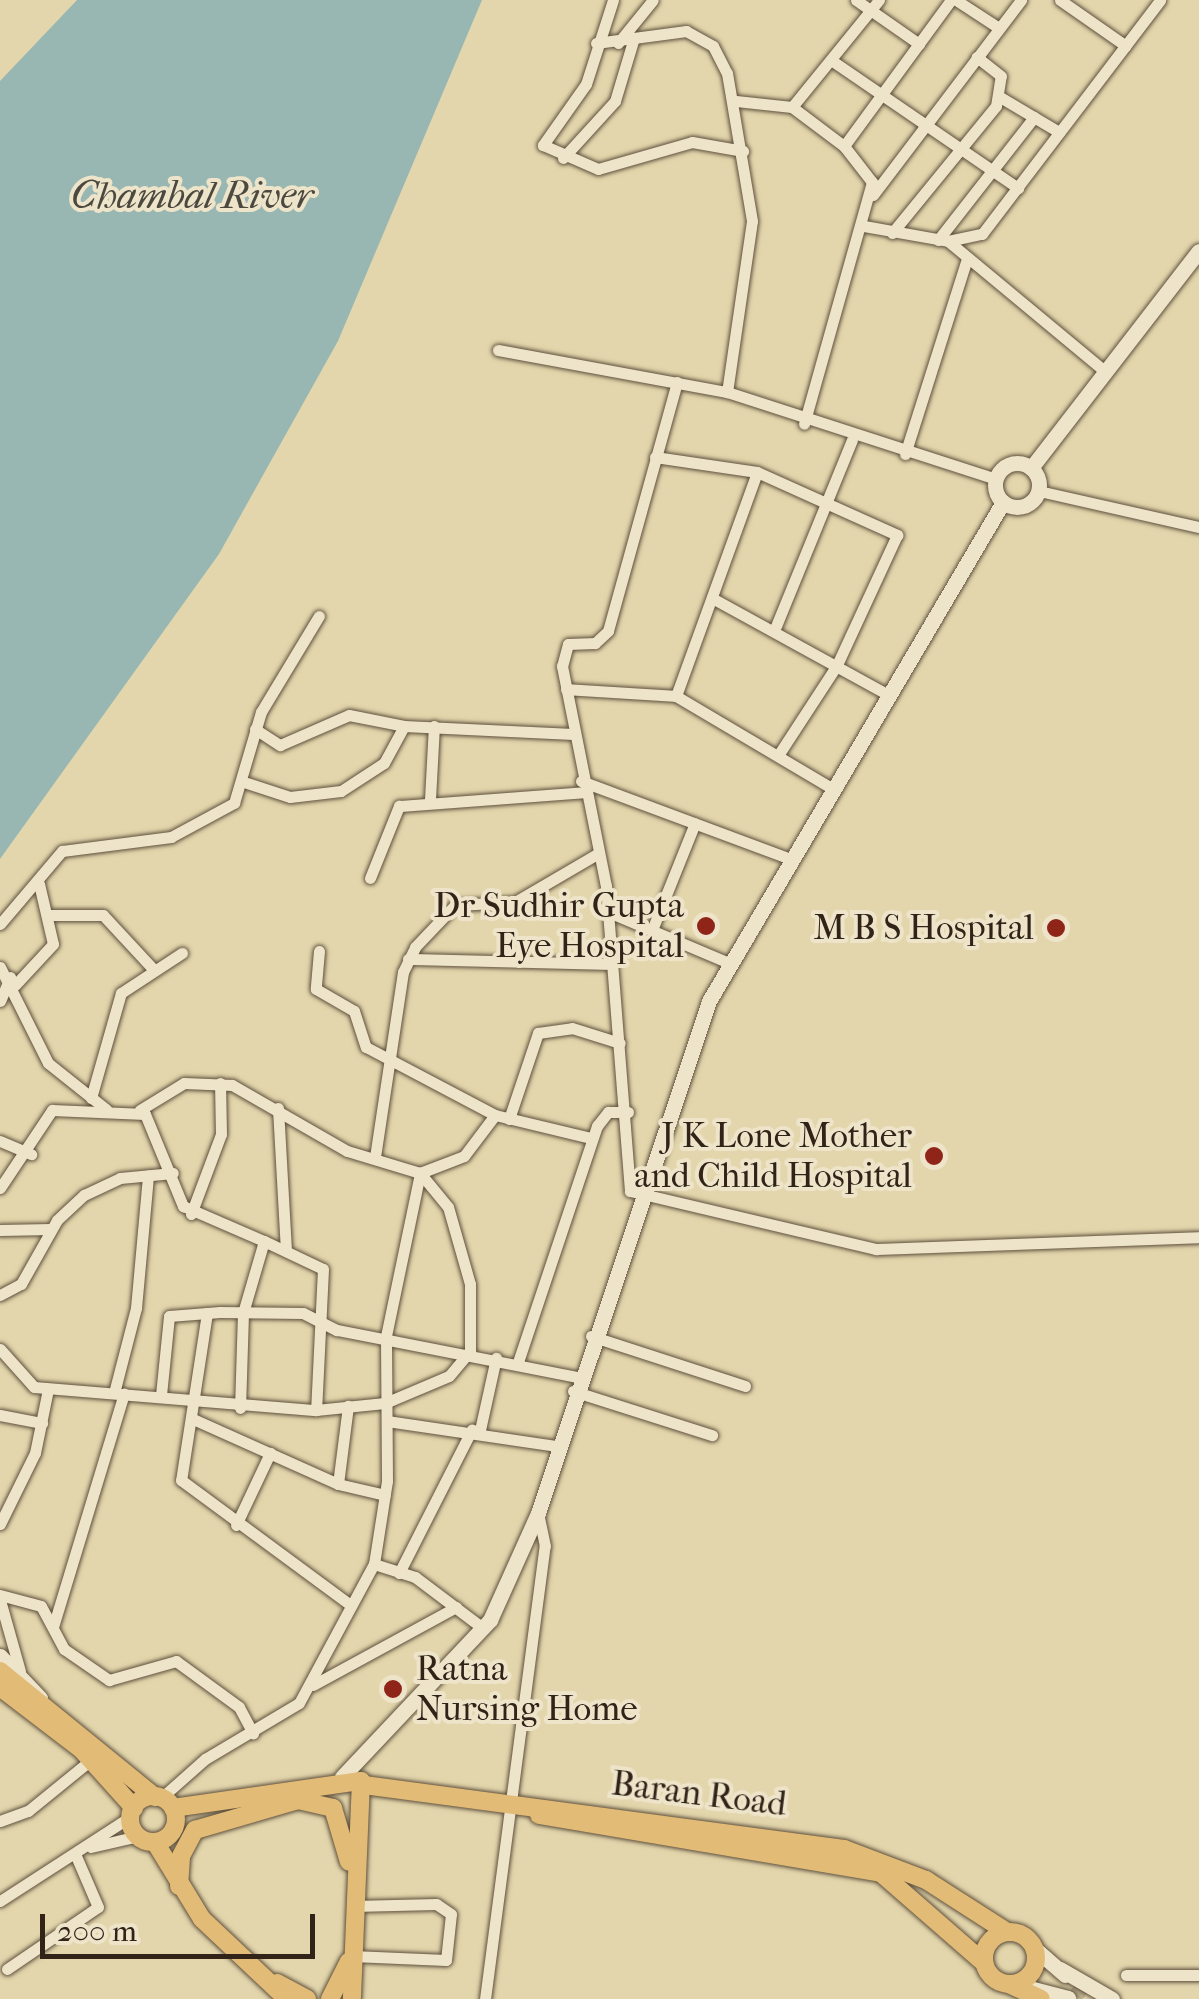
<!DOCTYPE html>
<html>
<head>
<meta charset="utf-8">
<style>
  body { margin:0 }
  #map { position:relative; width:1199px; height:1999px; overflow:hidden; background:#e3d6ac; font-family:"IM FELL French Canon",serif }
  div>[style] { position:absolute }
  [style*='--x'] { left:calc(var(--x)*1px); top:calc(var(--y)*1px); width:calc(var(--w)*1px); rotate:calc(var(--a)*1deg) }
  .water>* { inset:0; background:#98b7b3 }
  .secondary-tunnel>* { height:15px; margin-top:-7.5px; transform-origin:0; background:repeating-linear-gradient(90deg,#bfb28e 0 15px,transparent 0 23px) }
  .roads { filter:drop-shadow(0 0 2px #5e503d) drop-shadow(0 0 2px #5e503d) }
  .street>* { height:11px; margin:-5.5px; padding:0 5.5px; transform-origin:5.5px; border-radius:5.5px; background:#ede4c9 }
  .secondary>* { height:15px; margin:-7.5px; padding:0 7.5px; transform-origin:7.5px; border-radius:7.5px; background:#ede4c9 }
  .secondary>.ring { margin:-7.5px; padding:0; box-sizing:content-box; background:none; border:15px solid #ede4c9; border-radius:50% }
  .primary>* { height:18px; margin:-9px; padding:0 9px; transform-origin:9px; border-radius:9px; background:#e2bb76 }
  .primary>.ring { margin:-9px; padding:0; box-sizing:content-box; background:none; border:18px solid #e2bb76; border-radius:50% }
  .dots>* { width:28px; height:28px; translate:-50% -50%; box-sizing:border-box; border:5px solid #ede4c9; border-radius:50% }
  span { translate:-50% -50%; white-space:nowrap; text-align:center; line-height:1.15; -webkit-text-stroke:8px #ede4c9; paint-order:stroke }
  .poi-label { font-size:35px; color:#312318 }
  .right { translate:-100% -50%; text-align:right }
  .left { translate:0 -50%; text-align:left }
  .street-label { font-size:35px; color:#312318 }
  .water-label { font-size:38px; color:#4b483f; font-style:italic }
  .scale { position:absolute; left:40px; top:1914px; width:275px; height:45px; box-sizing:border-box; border:5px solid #312318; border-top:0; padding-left:12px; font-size:30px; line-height:35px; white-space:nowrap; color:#312318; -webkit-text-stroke:8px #ede4c9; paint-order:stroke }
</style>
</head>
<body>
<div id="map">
  <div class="water">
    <div style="clip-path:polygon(77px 0,482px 0,338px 341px,219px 554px,0 859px,0 81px)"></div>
  </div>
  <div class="secondary-tunnel">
    <div style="--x:1074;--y:1985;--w:24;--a:35"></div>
  </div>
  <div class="roads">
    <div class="street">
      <div style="--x:613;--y:0;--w:88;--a:107.8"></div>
      <div style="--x:586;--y:84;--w:75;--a:125.2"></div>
      <div style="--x:543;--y:145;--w:60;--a:23.6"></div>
      <div style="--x:598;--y:169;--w:98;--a:-16"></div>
      <div style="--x:692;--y:142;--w:52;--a:10"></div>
      <div style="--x:856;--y:0;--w:77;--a:34.9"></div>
      <div style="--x:956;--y:0;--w:51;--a:33.1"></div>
      <div style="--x:1060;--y:0;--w:80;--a:34.9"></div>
      <div style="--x:596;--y:43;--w:91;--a:-7.6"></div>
      <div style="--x:686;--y:31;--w:31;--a:29"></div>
      <div style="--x:713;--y:46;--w:30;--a:63"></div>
      <div style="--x:727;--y:73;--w:150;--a:80.4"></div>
      <div style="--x:752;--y:221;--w:173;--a:98.3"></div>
      <div style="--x:618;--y:43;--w:55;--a:-50.9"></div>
      <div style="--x:831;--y:60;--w:227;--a:34.4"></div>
      <div style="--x:1000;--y:97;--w:69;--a:30.7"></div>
      <div style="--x:736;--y:101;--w:56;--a:6.1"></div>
      <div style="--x:792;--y:107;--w:65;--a:36.9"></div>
      <div style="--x:844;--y:146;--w:46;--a:52.1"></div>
      <div style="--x:872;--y:182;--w:251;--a:105.7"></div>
      <div style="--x:792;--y:107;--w:138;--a:-50.9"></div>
      <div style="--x:844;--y:146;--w:181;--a:-53.8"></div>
      <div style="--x:563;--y:158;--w:77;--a:-47.6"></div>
      <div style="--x:615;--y:101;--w:63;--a:-73.3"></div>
      <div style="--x:873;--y:195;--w:245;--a:-52.8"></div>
      <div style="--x:864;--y:226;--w:85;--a:10.1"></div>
      <div style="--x:948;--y:241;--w:35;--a:-12"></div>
      <div style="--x:982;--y:234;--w:294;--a:-52.7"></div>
      <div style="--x:892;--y:233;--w:164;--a:-50.7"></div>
      <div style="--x:996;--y:106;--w:30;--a:-81"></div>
      <div style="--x:1001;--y:76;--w:31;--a:-142"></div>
      <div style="--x:938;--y:240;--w:156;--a:-52"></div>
      <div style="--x:948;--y:241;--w:205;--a:39.7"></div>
      <div style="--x:498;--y:350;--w:233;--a:10.4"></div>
      <div style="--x:727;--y:392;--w:283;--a:17.9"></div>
      <div style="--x:677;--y:382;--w:258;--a:105.5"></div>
      <div style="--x:608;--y:631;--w:18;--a:137"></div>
      <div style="--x:595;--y:643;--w:27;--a:178"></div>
      <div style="--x:568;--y:644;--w:23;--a:105"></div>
      <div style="--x:562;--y:666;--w:224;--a:78.7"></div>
      <div style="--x:606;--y:886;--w:306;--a:85.5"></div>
      <div style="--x:630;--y:1191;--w:253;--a:13.3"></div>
      <div style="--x:876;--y:1249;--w:323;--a:-2.1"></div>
      <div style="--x:905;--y:454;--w:205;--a:-72.4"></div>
      <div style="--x:655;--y:457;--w:103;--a:8.4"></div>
      <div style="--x:757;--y:472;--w:154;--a:24.2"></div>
      <div style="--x:897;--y:535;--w:143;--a:114.8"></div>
      <div style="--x:837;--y:665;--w:106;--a:123.1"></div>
      <div style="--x:1039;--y:491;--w:164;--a:12.7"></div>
      <div style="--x:712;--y:598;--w:203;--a:28.8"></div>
      <div style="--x:776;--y:626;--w:201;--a:-67.8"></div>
      <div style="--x:566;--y:689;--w:110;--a:3.6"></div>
      <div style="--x:676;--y:696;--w:182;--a:30.6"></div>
      <div style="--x:676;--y:696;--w:238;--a:-70.1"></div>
      <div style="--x:255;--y:729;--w:30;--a:33"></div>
      <div style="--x:280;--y:745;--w:75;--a:-23.5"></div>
      <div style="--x:349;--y:715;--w:56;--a:11.3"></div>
      <div style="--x:581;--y:781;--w:224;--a:20.4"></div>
      <div style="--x:247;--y:783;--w:45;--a:18"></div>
      <div style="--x:290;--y:797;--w:51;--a:-6.7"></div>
      <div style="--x:341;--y:791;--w:51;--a:-33.1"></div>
      <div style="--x:384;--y:763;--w:42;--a:-61.6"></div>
      <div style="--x:404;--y:726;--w:169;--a:2.7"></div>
      <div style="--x:430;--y:799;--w:73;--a:-86.9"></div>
      <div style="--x:370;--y:878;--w:78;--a:-68.1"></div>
      <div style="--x:399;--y:806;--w:186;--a:-4.3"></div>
      <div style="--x:606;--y:911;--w:131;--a:22.9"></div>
      <div style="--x:48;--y:915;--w:55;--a:0"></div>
      <div style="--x:103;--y:915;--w:74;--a:47.2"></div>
      <div style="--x:0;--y:924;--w:96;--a:-49.7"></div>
      <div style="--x:62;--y:851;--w:110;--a:-7.3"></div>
      <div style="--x:171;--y:837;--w:72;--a:-28.4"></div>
      <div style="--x:234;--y:803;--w:95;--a:-73.5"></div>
      <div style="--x:261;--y:712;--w:112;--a:-58.9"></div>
      <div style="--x:652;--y:930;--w:115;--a:-68.1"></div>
      <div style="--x:319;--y:951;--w:38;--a:95"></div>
      <div style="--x:316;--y:989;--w:44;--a:30.1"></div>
      <div style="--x:354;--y:1011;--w:38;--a:72"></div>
      <div style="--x:366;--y:1047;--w:146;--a:27.8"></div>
      <div style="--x:495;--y:1115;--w:99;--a:13.5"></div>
      <div style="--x:408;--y:959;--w:198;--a:1.4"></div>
      <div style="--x:0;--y:967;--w:107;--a:63.4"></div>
      <div style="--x:48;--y:1063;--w:75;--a:38.5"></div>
      <div style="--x:15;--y:985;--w:56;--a:-47.2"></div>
      <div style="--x:53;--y:944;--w:62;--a:-103.1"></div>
      <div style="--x:0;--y:1001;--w:26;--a:-67"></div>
      <div style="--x:91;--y:1098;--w:109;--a:-74.1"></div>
      <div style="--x:121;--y:993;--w:73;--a:-33.3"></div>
      <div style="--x:278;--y:1108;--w:143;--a:86.8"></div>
      <div style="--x:509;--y:1119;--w:91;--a:-71.4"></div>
      <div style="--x:538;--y:1033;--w:34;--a:-8"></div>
      <div style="--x:572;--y:1028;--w:50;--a:17.4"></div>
      <div style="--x:0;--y:1141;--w:34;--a:23"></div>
      <div style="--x:375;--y:1157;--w:187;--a:-81.4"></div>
      <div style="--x:403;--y:972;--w:28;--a:-64"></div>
      <div style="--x:415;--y:947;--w:58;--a:-46.4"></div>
      <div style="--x:455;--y:905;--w:60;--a:-2.9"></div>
      <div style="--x:515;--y:902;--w:97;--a:-30.3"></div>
      <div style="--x:0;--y:1188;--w:94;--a:-56.3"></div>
      <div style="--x:52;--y:1110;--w:93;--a:2.5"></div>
      <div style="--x:145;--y:1114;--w:100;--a:67.6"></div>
      <div style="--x:183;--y:1206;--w:88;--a:23.4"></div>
      <div style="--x:264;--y:1241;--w:75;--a:106.3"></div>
      <div style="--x:243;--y:1313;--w:95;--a:91.8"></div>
      <div style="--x:191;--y:1214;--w:85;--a:-69.4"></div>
      <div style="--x:221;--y:1134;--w:51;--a:-91.1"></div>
      <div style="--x:0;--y:1230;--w:51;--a:-1.1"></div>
      <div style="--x:264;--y:1241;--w:65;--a:25.4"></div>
      <div style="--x:323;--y:1269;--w:141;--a:92.8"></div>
      <div style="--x:0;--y:1295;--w:24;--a:-28"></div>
      <div style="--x:21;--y:1284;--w:73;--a:-60.6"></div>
      <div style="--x:57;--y:1220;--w:37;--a:-43"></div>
      <div style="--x:84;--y:1195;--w:40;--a:-25"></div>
      <div style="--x:120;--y:1178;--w:53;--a:-5.4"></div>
      <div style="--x:207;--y:1313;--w:169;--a:98.8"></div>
      <div style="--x:181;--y:1480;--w:207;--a:36.4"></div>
      <div style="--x:591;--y:1336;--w:162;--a:18"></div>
      <div style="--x:0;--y:1349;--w:51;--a:48.2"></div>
      <div style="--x:34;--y:1387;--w:283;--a:4.7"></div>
      <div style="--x:316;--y:1410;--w:69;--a:-5.8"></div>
      <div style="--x:385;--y:1403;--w:69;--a:-22.9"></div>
      <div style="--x:449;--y:1376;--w:33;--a:-50"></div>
      <div style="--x:470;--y:1351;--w:67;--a:-90"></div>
      <div style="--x:470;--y:1284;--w:80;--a:-105.9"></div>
      <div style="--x:448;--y:1207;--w:44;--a:-129.5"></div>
      <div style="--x:420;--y:1173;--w:76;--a:-163.2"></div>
      <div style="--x:347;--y:1151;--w:133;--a:-150.1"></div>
      <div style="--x:232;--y:1085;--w:48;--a:-177.6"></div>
      <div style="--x:184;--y:1083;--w:52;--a:148.5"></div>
      <div style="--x:518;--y:1362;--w:249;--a:-71.5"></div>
      <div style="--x:597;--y:1126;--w:18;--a:-52"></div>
      <div style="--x:608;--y:1112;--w:20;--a:0"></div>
      <div style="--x:573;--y:1391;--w:146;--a:17.6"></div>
      <div style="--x:114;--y:1393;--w:88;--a:-75.5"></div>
      <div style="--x:136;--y:1308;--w:133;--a:-84.8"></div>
      <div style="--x:161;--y:1395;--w:79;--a:-84.2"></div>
      <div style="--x:169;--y:1316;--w:51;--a:-4.5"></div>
      <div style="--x:220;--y:1312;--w:83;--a:0.7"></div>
      <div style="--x:303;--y:1313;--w:38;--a:27"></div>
      <div style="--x:337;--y:1330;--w:245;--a:11.1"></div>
      <div style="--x:0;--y:1415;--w:43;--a:10.8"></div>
      <div style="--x:193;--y:1419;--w:159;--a:24.1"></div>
      <div style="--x:338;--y:1484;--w:48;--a:13.2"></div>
      <div style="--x:387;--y:1421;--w:172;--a:8.4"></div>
      <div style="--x:480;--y:1430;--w:74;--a:-77.5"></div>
      <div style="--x:338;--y:1484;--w:79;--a:-82.7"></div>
      <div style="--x:0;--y:1524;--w:79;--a:-63.8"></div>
      <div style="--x:35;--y:1453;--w:65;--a:-78.5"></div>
      <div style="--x:236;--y:1525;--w:80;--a:-64.7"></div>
      <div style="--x:374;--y:1564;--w:43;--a:17.6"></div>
      <div style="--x:415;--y:1577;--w:86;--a:37"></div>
      <div style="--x:399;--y:1573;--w:161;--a:-63.1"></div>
      <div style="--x:0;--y:1595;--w:42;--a:15"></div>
      <div style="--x:41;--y:1606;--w:49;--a:61.9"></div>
      <div style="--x:64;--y:1649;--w:55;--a:34.6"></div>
      <div style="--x:109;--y:1680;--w:70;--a:-15.8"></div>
      <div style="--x:176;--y:1661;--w:78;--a:36.1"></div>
      <div style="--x:239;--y:1707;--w:30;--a:62"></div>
      <div style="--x:0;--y:1600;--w:74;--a:74.3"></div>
      <div style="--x:53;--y:1627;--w:244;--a:-73.1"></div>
      <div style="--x:313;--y:1685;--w:163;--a:-28.6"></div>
      <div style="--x:161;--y:1798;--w:59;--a:-41.6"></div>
      <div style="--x:205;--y:1759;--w:109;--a:-30.8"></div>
      <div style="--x:299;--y:1703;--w:158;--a:-61.7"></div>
      <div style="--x:374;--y:1564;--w:84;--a:-81.1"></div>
      <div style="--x:387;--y:1481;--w:145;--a:-90.4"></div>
      <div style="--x:386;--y:1336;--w:167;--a:-78.2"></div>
      <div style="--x:420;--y:1173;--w:47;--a:-21.1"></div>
      <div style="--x:464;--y:1156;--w:51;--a:-52.9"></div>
      <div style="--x:0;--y:1821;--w:30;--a:-20"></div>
      <div style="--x:28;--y:1811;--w:82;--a:-39.1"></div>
      <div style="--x:91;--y:1847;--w:48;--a:-13.2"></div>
      <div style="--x:0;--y:1901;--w:155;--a:-32.9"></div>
      <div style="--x:352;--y:1956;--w:94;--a:2.4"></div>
      <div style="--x:446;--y:1960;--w:46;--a:-83.8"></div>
      <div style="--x:451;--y:1914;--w:18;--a:-146"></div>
      <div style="--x:436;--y:1904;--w:83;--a:178.6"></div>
      <div style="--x:7;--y:1969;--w:110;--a:-34.3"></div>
      <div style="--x:98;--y:1907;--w:56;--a:-113.3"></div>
      <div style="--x:1126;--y:1975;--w:73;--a:0"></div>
      <div style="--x:485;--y:1999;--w:457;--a:-82.5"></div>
      <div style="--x:545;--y:1546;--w:34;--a:-102"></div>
    </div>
    <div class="secondary">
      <div class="ring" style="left:995px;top:463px;width:29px;height:29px"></div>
      <div style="--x:1031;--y:468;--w:274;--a:-52.3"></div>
      <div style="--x:0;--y:1656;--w:58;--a:46.4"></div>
      <div style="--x:342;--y:1777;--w:216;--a:-46.7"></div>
      <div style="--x:490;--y:1620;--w:117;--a:-65.8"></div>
      <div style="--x:538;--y:1513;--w:540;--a:-71.53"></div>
      <div style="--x:709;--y:1001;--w:579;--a:-59.49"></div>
      <div style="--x:1034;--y:1948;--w:41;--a:41.1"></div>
      <div style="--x:1060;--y:1969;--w:60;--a:30"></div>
      <div style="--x:1014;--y:1984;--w:56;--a:14.5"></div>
    </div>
    <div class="primary">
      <div style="--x:0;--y:1671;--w:200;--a:39.1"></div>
      <div style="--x:0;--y:1687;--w:103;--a:37.5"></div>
      <div style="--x:82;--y:1750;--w:78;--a:48.1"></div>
      <div style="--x:364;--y:1785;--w:484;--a:7.6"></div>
      <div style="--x:844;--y:1849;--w:88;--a:20.7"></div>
      <div style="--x:926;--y:1880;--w:96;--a:32.7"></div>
      <div class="ring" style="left:130px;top:1796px;width:28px;height:28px"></div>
      <div style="--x:173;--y:1808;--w:190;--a:-8.2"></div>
      <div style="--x:361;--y:1781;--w:218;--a:92.4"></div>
      <div style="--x:539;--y:1815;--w:347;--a:9.6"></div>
      <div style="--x:881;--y:1873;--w:137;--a:41.1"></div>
      <div style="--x:155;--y:1842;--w:90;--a:58.6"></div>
      <div style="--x:202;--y:1919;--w:117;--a:43.3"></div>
      <div style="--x:179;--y:1886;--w:30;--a:-86"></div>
      <div style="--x:181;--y:1856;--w:30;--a:-62"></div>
      <div style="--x:195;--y:1830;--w:107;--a:-16.2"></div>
      <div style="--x:298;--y:1800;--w:36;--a:13"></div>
      <div style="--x:333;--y:1808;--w:56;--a:73.5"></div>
      <div class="ring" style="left:984px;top:1932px;width:34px;height:34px"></div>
      <div style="--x:277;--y:1983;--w:34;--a:28"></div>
      <div style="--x:1009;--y:1984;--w:35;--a:25"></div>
      <div style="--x:330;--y:1999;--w:42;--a:-63.4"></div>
    </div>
  </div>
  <div class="dots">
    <div style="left:706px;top:926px;background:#8f2418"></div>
    <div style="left:1056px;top:928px;background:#8f2418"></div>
    <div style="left:934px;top:1156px;background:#8f2418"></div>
    <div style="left:393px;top:1689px;background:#8f2418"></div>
  </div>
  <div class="poi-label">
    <span class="right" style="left:684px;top:926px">Dr Sudhir Gupta<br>Eye Hospital</span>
    <span class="right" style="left:1034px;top:928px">M B S Hospital</span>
    <span class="right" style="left:912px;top:1156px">J K Lone Mother<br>and Child Hospital</span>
    <span class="left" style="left:416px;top:1689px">Ratna<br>Nursing Home</span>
  </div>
  <div class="street-label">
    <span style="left:699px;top:1794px;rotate:7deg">Baran Road</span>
  </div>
  <div class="water-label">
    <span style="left:192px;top:196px">Chambal River</span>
  </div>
  <div class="scale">200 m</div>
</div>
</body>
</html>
